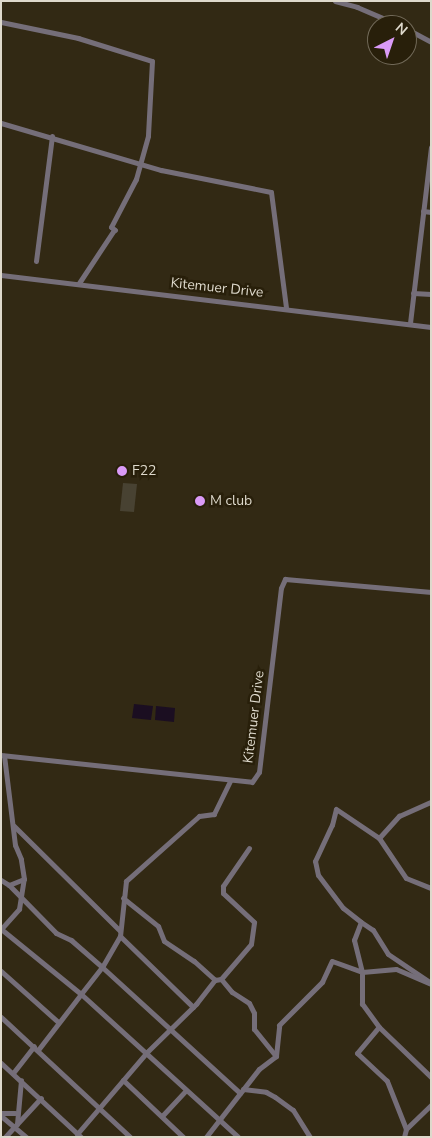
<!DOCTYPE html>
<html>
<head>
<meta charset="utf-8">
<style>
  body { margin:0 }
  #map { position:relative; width:432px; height:1138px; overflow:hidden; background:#322914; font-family:"Nunito Sans",sans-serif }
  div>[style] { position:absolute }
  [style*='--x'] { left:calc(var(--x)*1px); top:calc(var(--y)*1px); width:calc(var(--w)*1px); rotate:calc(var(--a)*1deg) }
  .green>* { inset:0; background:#484232 }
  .water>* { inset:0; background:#1b0e21 }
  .street>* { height:5px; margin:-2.5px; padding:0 2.5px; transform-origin:2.5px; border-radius:2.5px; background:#756e79 }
  .dots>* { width:14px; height:14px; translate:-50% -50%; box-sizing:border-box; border:2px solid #281f0a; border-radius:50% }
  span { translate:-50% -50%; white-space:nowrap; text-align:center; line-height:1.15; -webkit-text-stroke:5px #281f0a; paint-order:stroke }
  .street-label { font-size:14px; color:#ded9cc }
  .poi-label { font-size:14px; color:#ded9cc }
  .left { translate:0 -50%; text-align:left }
  .frame { position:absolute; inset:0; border:2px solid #ded9cc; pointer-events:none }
  .north { position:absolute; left:367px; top:15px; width:50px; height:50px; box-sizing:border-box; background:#281f0a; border:1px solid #716958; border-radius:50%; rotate:41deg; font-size:14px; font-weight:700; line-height:20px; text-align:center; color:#ded9cc }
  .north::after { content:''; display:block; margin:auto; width:18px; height:22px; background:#da9af7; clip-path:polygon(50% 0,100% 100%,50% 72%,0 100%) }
</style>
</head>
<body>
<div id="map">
  <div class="green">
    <div style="clip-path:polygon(123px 483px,137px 484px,134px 512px,120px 511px)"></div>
  </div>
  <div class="water">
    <div style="clip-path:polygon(134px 704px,153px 706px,151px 720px,132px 718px)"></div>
    <div style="clip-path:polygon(156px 706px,175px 708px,174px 722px,155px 720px)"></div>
  </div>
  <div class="street">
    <div style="--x:335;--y:1;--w:23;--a:15"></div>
    <div style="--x:357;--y:7;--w:46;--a:23.2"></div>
    <div style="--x:1;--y:22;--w:79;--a:11.7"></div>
    <div style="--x:78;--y:38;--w:77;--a:17.3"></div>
    <div style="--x:152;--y:61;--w:75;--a:93.1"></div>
    <div style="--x:148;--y:136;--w:45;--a:105.6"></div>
    <div style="--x:136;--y:179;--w:54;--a:117.5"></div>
    <div style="--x:111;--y:227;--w:5;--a:37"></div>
    <div style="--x:407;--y:29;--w:27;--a:28"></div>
    <div style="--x:1;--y:123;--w:167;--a:16.4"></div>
    <div style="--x:161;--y:170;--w:112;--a:11.3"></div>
    <div style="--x:271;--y:192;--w:116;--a:82.6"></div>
    <div style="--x:423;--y:211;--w:8;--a:7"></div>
    <div style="--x:36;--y:261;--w:126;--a:-82.7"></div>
    <div style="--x:1;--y:275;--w:433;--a:6.9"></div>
    <div style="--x:79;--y:283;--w:64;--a:-56.6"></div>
    <div style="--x:413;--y:293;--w:18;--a:3"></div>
    <div style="--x:410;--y:323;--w:177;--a:-83.2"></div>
    <div style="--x:1;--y:755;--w:252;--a:6.1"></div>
    <div style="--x:252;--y:782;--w:12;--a:-55"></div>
    <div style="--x:259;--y:772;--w:185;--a:-83.2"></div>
    <div style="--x:281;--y:588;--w:10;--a:-66"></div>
    <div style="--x:285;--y:579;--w:147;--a:5.1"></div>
    <div style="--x:230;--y:781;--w:37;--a:116"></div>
    <div style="--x:214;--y:814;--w:15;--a:172"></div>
    <div style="--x:199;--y:816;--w:98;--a:138.3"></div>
    <div style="--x:126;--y:881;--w:55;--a:96.2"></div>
    <div style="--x:120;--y:936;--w:36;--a:120"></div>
    <div style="--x:102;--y:967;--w:187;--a:42.4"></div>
    <div style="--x:14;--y:826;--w:149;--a:44.7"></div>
    <div style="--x:379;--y:838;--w:30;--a:-48"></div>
    <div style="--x:399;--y:816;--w:35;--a:-24"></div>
    <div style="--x:1;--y:880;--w:9;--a:32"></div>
    <div style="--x:9;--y:885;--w:16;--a:-22"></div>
    <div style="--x:9;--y:885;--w:67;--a:45.6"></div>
    <div style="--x:56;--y:933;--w:17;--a:25"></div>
    <div style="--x:71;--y:940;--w:41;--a:41.1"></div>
    <div style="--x:102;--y:967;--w:34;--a:128"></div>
    <div style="--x:81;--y:994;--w:212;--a:42.3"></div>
    <div style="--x:123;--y:898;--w:45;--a:38.7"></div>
    <div style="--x:158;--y:926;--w:16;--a:68"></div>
    <div style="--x:164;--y:941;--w:36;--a:34"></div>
    <div style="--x:194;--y:961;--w:28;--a:42"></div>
    <div style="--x:361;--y:922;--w:14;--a:34"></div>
    <div style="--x:373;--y:930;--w:28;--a:58"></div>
    <div style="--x:388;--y:954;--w:48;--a:34"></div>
    <div style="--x:1;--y:929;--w:27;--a:-48"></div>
    <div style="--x:19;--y:909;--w:30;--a:-81"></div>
    <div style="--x:24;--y:879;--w:20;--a:-99"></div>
    <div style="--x:21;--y:859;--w:15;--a:-113"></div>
    <div style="--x:15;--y:845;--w:90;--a:-97"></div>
    <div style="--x:1;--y:929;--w:103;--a:39.1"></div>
    <div style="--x:81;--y:994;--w:71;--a:127.5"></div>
    <div style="--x:120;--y:936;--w:102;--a:44.2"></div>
    <div style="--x:1;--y:971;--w:76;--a:41.8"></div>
    <div style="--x:221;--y:979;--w:17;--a:50"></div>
    <div style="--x:232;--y:992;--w:20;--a:33"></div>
    <div style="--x:249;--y:1003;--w:11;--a:63"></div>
    <div style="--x:254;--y:1013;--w:16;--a:90"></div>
    <div style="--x:254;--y:1029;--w:35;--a:51"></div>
    <div style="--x:1;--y:1017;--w:176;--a:42.9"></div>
    <div style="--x:379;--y:1027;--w:72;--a:43.9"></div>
    <div style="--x:1;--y:1063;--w:109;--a:42.8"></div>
    <div style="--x:13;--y:1073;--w:34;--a:-52"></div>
    <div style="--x:123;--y:1080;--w:83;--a:43.5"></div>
    <div style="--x:243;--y:1089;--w:23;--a:7"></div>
    <div style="--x:266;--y:1092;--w:10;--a:29"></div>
    <div style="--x:275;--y:1097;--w:22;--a:36"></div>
    <div style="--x:293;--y:1110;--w:32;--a:58"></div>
    <div style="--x:1;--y:1113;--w:14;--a:0"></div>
    <div style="--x:1;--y:1116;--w:33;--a:40"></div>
    <div style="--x:162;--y:1116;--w:35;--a:-47"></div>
    <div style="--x:17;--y:1124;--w:44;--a:-84.8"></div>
    <div style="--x:406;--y:1129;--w:52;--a:-111.6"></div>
    <div style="--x:387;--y:1081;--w:41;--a:-137"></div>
    <div style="--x:357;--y:1053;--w:34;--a:-50"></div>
    <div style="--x:379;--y:1027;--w:29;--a:-126"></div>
    <div style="--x:362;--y:1004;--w:32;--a:-90"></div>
    <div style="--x:362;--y:972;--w:33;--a:-104"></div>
    <div style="--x:354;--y:940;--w:19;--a:-69"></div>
    <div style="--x:361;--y:922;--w:23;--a:-142"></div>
    <div style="--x:343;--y:908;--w:41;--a:-127.1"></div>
    <div style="--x:318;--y:875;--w:14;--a:-102"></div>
    <div style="--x:315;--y:861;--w:40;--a:-65"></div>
    <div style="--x:332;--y:825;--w:16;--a:-76"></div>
    <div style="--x:336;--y:809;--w:52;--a:34"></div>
    <div style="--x:379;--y:838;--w:48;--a:56"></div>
    <div style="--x:406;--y:878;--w:27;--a:22"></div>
    <div style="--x:77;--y:1134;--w:108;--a:-49.5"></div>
    <div style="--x:147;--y:1052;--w:69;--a:-44.4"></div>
    <div style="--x:196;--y:1004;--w:31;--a:-52"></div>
    <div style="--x:215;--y:980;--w:6;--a:-9"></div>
    <div style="--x:221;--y:979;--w:46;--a:-49.4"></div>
    <div style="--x:251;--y:944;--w:22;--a:-82"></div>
    <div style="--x:254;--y:922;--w:42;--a:-136.9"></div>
    <div style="--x:223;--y:893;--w:7;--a:-90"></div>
    <div style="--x:223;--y:886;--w:46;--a:-55.6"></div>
    <div style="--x:5;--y:1137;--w:53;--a:-47.3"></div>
    <div style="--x:206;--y:1137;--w:86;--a:-52.1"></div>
    <div style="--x:259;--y:1069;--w:21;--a:-37"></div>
    <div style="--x:276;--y:1056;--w:31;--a:-84"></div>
    <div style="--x:279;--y:1025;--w:61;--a:-45"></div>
    <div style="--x:322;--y:982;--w:23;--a:-65"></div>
    <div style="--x:332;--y:961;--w:32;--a:20"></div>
    <div style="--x:362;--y:972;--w:34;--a:-5"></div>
    <div style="--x:396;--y:969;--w:38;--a:23"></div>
    <div style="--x:404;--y:1137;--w:8;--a:-76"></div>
    <div style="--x:406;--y:1129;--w:35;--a:-44"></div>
  </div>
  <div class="dots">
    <div style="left:122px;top:471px;background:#da9af7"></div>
    <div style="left:200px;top:501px;background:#da9af7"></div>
  </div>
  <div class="street-label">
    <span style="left:217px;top:288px;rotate:6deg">Kitemuer Drive</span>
    <span style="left:254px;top:717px;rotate:-83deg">Kitemuer Drive</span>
  </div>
  <div class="poi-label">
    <span class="left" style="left:132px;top:471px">F22</span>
    <span class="left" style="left:210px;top:501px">M club</span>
  </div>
  <div class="frame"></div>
  <div class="north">N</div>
</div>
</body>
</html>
